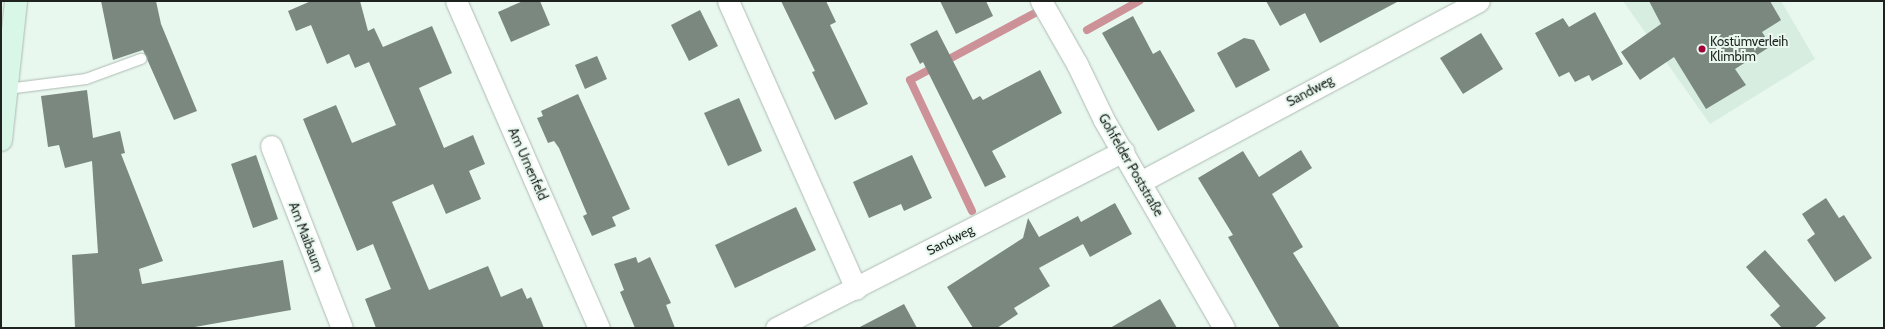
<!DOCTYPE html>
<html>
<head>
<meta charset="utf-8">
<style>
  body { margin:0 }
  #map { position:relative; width:1885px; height:329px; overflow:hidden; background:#e9f8ef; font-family:Cabin,sans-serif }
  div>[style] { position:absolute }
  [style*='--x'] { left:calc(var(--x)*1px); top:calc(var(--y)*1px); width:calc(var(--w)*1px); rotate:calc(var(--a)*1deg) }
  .built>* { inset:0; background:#d6eddf }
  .stream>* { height:8px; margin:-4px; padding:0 4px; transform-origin:4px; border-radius:4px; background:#cc9298 }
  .building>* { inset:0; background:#7a8880 }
  .roads { filter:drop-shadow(0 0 1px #acbbb2) drop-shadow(0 0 1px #acbbb2) }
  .service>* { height:10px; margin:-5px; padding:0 5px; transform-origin:5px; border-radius:5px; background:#fff }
  .minor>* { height:21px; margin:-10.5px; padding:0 10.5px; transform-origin:10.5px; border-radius:10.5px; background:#fff }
  .secondary>* { height:22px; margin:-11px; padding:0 11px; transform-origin:11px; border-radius:11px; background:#d9f7e7 }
  .dots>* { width:11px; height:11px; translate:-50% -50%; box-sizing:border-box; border:2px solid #e9f8ef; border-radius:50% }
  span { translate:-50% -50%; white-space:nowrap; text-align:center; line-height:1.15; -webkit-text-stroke:4px #e9f8ef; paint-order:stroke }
  .poi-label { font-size:13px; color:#1e2320 }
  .left { translate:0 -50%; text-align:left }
  .street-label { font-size:13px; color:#1e2320 }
  .frame { position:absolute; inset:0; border:2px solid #1e2320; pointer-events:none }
</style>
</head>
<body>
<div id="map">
  <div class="built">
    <div style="clip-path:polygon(1623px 1px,1781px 1px,1815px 59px,1710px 124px)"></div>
  </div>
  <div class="stream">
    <div style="--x:1087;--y:30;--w:60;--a:-29.1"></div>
    <div style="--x:972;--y:211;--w:145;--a:-115.3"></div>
    <div style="--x:910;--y:80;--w:144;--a:-28.2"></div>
  </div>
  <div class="building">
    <div style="clip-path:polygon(101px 1px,156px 1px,161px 24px,197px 111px,174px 120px,143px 50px,113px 60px)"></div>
    <div style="clip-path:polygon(311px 1px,360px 1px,368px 31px,374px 28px,383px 47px,432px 26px,452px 73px,419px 88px,444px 148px,473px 135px,485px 164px,469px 171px,481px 199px,446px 214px,433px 184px,392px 202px,429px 290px,488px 266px,501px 297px,522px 288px,527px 299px,531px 297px,544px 328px,376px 328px,365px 299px,391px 289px,373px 244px,357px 251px,303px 119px,336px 105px,352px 143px,396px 125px,369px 62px,355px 68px,349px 54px,327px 64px,311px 25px,296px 31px,288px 11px)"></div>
    <div style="clip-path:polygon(523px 1px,540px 1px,550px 25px,511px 42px,498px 12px)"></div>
    <div style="clip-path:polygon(781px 1px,826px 1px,836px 22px,830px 25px,868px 104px,835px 120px,812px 72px,815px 71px)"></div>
    <div style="clip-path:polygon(940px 1px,986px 1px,993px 16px,956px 34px)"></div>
    <div style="clip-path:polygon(1266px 1px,1399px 1px,1320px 43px,1305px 13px,1280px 26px)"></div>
    <div style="clip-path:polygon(1649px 1px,1770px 1px,1781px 20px,1762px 32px,1771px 46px,1735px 69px,1746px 85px,1706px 109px,1674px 57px,1640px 80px,1621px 52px,1661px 24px)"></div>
    <div style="clip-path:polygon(700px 10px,718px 46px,689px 61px,671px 25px)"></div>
    <div style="clip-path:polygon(1595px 12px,1623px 64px,1592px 81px,1589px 75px,1575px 82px,1569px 72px,1559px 77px,1535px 33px,1563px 18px,1569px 27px)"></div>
    <div style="clip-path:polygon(1133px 16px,1153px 54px,1160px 50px,1195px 111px,1158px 131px,1102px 33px)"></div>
    <div style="clip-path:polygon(937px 30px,973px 100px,980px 96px,983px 100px,1040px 70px,1062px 113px,992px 151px,1006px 177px,985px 187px,923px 62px,920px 64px,910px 44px)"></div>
    <div style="clip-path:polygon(1481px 33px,1503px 69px,1463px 94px,1440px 58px)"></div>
    <div style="clip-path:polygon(1244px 38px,1254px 40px,1270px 70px,1236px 88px,1217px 53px)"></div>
    <div style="clip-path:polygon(597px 56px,607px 79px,585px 89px,575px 65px)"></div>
    <div style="clip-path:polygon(87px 90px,93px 138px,120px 131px,125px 153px,121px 154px,163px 261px,139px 269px,142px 284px,283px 260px,291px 310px,189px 328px,75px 328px,72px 255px,98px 253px,92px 161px,65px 168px,59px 145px,48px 147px,41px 96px)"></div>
    <div style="clip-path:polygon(578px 94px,630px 209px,612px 217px,616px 226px,592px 236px,583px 216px,587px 214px,559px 148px,554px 141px,548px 143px,537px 118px,543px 116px,541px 111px)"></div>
    <div style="clip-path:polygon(739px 98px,762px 151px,728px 166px,704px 113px)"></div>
    <div style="clip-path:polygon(1301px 150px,1312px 168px,1272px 194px,1303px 247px,1293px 253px,1340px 328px,1280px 328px,1228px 237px,1233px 235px,1198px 178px,1243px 151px,1259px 177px)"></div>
    <div style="clip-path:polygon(256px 155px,278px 219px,253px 228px,231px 164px)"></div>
    <div style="clip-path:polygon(912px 155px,932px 198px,904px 211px,901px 204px,869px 218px,853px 182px)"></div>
    <div style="clip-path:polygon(1826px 198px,1839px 218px,1844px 215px,1872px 258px,1835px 282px,1807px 240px,1815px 234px,1802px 214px)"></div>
    <div style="clip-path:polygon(1115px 203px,1132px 234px,1090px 257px,1083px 244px,1039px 268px,1050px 286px,1014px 308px,1018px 314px,997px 328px,973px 328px,947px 287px,1023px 238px,1028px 218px,1039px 237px,1078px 216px,1081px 222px)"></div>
    <div style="clip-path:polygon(796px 207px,816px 250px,735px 288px,715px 245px)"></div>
    <div style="clip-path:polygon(1765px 250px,1826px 318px,1814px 328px,1782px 328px,1770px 315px,1780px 306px,1746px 267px)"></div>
    <div style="clip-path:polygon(636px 257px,638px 263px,650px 257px,671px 303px,666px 305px,675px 328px,635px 328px,620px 292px,624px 290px,614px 264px)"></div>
    <div style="clip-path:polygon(1160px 299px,1177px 328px,1110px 328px)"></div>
    <div style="clip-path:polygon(904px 304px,917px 328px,858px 328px)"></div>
  </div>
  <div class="roads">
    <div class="service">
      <div style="--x:7;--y:89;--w:80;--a:-7.2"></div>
      <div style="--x:86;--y:79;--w:59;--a:-20"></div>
    </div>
    <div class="minor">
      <div style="--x:456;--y:1;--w:357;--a:66.4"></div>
      <div style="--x:728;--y:1;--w:315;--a:66"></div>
      <div style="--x:1041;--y:1;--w:73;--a:60.3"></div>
      <div style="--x:1077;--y:64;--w:62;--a:64.3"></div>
      <div style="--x:1104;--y:120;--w:240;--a:60"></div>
      <div style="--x:271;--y:146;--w:195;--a:68.7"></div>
      <div style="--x:1140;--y:182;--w:384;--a:-28.1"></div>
      <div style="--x:776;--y:328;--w:390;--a:-27"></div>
    </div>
    <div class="secondary">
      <div style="--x:1;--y:140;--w:140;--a:-83.8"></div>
    </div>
  </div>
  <div class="dots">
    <div style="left:1702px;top:49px;background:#a1023a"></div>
  </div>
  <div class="poi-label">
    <span class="left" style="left:1710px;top:49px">Kostümverleih<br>Klimbim</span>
  </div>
  <div class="street-label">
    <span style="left:1310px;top:91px;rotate:-28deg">Sandweg</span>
    <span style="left:528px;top:164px;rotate:66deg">Am Urnenfeld</span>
    <span style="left:1131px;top:165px;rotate:60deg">Gohfelder Poststraße</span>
    <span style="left:306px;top:237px;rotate:69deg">Am Maibaum</span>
    <span style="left:950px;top:240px;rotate:-27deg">Sandweg</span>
  </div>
  <div class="frame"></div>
</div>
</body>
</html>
